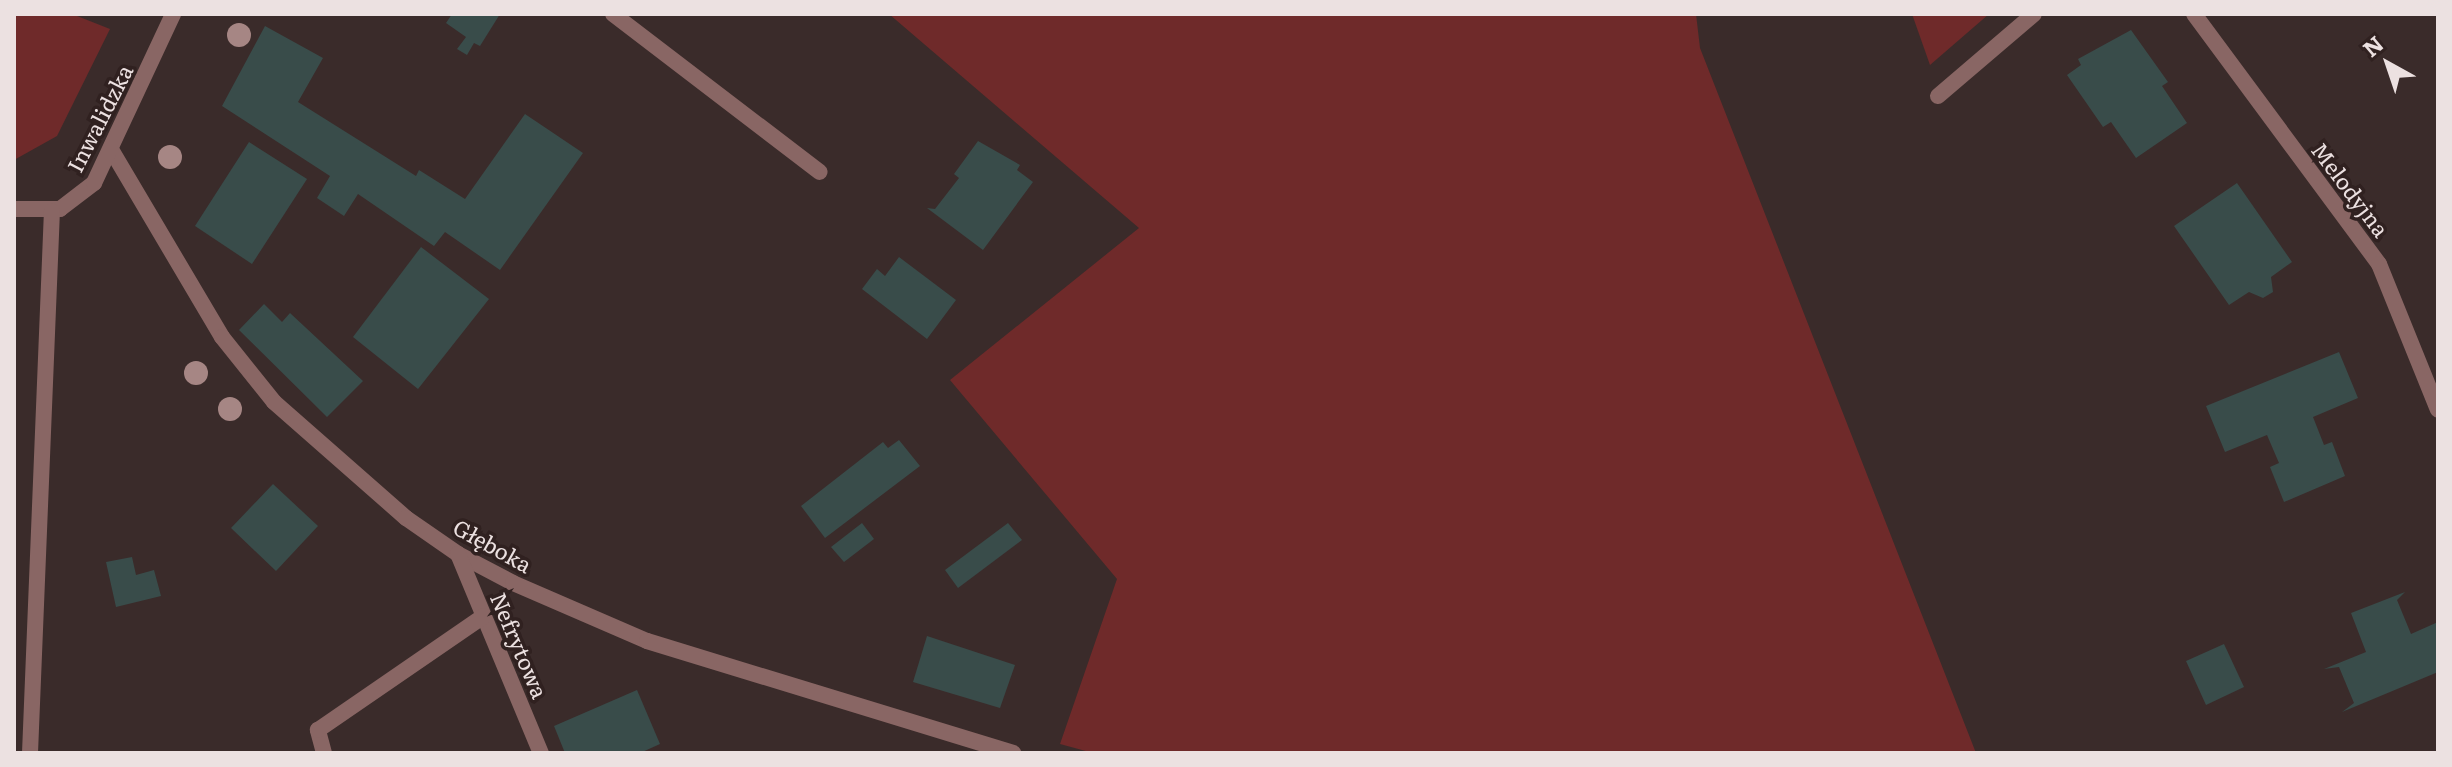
<!DOCTYPE html>
<html>
<head>
<meta charset="utf-8">
<style>
  body { margin:0 }
  #map { position:relative; width:2452px; height:767px; overflow:hidden; background:#3a2b2a; font-family:Literata,serif }
  div>[style] { position:absolute }
  [style*='--x'] { left:calc(var(--x)*1px); top:calc(var(--y)*1px); width:calc(var(--w)*1px); rotate:calc(var(--a)*1deg) }
  .green>* { inset:0; background:#6f2a2a }
  .building>* { inset:0; background:#394c4a }
  .service>* { height:16px; margin:-8px; padding:0 8px; transform-origin:8px; border-radius:8px; background:#896664 }
  .minor>* { height:16px; margin:-8px; padding:0 8px; transform-origin:8px; border-radius:8px; background:#896664 }
  .trees>* { width:24px; height:24px; margin:-12px; border-radius:50%; background:#a68684 }
  span { translate:-50% -50%; white-space:nowrap; text-align:center; line-height:1.15; -webkit-text-stroke:7px #302120; paint-order:stroke }
  .street-label { font-size:22px; color:#ece1e1 }
  .frame { position:absolute; inset:0; border:16px solid #ece1e1; pointer-events:none }
  .north { position:absolute; left:2348px; top:24px; width:80px; height:80px; -webkit-text-stroke:6px #302120; paint-order:stroke; rotate:320deg; font-size:22px; font-weight:700; line-height:32px; text-align:center; color:#ece1e1 }
  .north::after { content:''; display:block; margin:auto; width:28px; height:36px; background:#ece1e1; clip-path:polygon(50% 0,100% 100%,50% 72%,0 100%) }
</style>
</head>
<body>
<div id="map">
  <div class="green">
    <div style="clip-path:polygon(14px 14px,72px 14px,110px 29px,57px 136px,14px 160px)"></div>
    <div style="clip-path:polygon(889px 14px,1696px 14px,1700px 48px,1976px 753px,1093px 753px,1060px 744px,1117px 579px,950px 380px,1139px 228px)"></div>
    <div style="clip-path:polygon(1912px 14px,1989px 14px,1930px 65px)"></div>
  </div>
  <div class="building">
    <div style="clip-path:polygon(452px 14px,500px 14px,480px 46px,474px 43px,467px 55px,457px 49px,466px 37px,446px 23px)"></div>
    <div style="clip-path:polygon(265px 26px,323px 58px,298px 102px,416px 176px,419px 170px,465px 199px,525px 114px,583px 153px,500px 270px,445px 232px,434px 246px,358px 194px,344px 216px,317px 198px,330px 176px,222px 106px)"></div>
    <div style="clip-path:polygon(2131px 30px,2168px 82px,2162px 86px,2187px 123px,2136px 158px,2111px 122px,2103px 127px,2067px 75px,2081px 65px,2078px 59px)"></div>
    <div style="clip-path:polygon(978px 141px,1020px 165px,1017px 170px,1033px 182px,983px 250px,927px 208px,935px 209px,959px 178px,954px 174px)"></div>
    <div style="clip-path:polygon(249px 142px,307px 179px,252px 264px,195px 226px)"></div>
    <div style="clip-path:polygon(2237px 183px,2292px 262px,2271px 277px,2273px 292px,2263px 298px,2249px 292px,2229px 305px,2174px 226px)"></div>
    <div style="clip-path:polygon(421px 247px,489px 299px,418px 389px,353px 337px)"></div>
    <div style="clip-path:polygon(899px 257px,956px 300px,927px 339px,862px 289px,877px 269px,885px 276px)"></div>
    <div style="clip-path:polygon(264px 304px,282px 322px,290px 313px,363px 381px,327px 417px,239px 330px)"></div>
    <div style="clip-path:polygon(2339px 352px,2358px 398px,2313px 417px,2324px 445px,2332px 442px,2345px 476px,2284px 502px,2270px 467px,2279px 463px,2267px 435px,2225px 452px,2206px 406px)"></div>
    <div style="clip-path:polygon(899px 440px,920px 466px,825px 538px,801px 506px,883px 442px,888px 448px)"></div>
    <div style="clip-path:polygon(273px 484px,318px 526px,276px 571px,231px 528px)"></div>
    <div style="clip-path:polygon(862px 523px,874px 539px,844px 562px,831px 547px)"></div>
    <div style="clip-path:polygon(1008px 523px,1022px 540px,958px 588px,945px 570px)"></div>
    <div style="clip-path:polygon(132px 557px,136px 575px,154px 570px,161px 596px,116px 607px,106px 562px)"></div>
    <div style="clip-path:polygon(2405px 592px,2397px 600px,2411px 634px,2438px 622px,2438px 672px,2342px 712px,2354px 703px,2339px 667px,2324px 669px,2366px 652px,2351px 613px)"></div>
    <div style="clip-path:polygon(927px 636px,1015px 665px,1000px 708px,913px 682px)"></div>
    <div style="clip-path:polygon(2224px 644px,2244px 687px,2206px 705px,2186px 661px)"></div>
    <div style="clip-path:polygon(637px 690px,660px 744px,640px 753px,565px 753px,554px 726px)"></div>
  </div>
  <div class="service">
    <div style="--x:613;--y:14;--w:260;--a:37.4"></div>
  </div>
  <div class="minor">
    <div style="--x:2194;--y:14;--w:311;--a:53.5"></div>
    <div style="--x:2379;--y:264;--w:157;--a:68"></div>
    <div style="--x:1938;--y:96;--w:126;--a:-40.5"></div>
    <div style="--x:112;--y:151;--w:216;--a:59.4"></div>
    <div style="--x:222;--y:337;--w:83;--a:51.3"></div>
    <div style="--x:274;--y:402;--w:176;--a:41.3"></div>
    <div style="--x:406;--y:518;--w:63;--a:34.7"></div>
    <div style="--x:458;--y:554;--w:62;--a:27.8"></div>
    <div style="--x:513;--y:583;--w:146;--a:23.4"></div>
    <div style="--x:647;--y:641;--w:383;--a:17"></div>
    <div style="--x:14;--y:209;--w:46;--a:0"></div>
    <div style="--x:60;--y:209;--w:43;--a:-37.4"></div>
    <div style="--x:94;--y:183;--w:187;--a:-64.9"></div>
    <div style="--x:458;--y:554;--w:216;--a:67.4"></div>
    <div style="--x:30;--y:753;--w:542;--a:-87.68"></div>
    <div style="--x:324;--y:753;--w:24;--a:-105"></div>
    <div style="--x:318;--y:730;--w:201;--a:-34.5"></div>
  </div>
  <div class="trees">
    <div style="left:239px;top:35px"></div>
    <div style="left:170px;top:157px"></div>
    <div style="left:196px;top:373px"></div>
    <div style="left:230px;top:409px"></div>
  </div>
  <div class="street-label">
    <span style="left:99px;top:118px;rotate:-63deg">Inwalidzka</span>
    <span style="left:2351px;top:189px;rotate:53deg">Melodyjna</span>
    <span style="left:493px;top:545px;rotate:29deg">Głęboka</span>
    <span style="left:520px;top:645px;rotate:67deg">Nefrytowa</span>
  </div>
  <div class="frame"></div>
  <div class="north">N</div>
</div>
</body>
</html>
